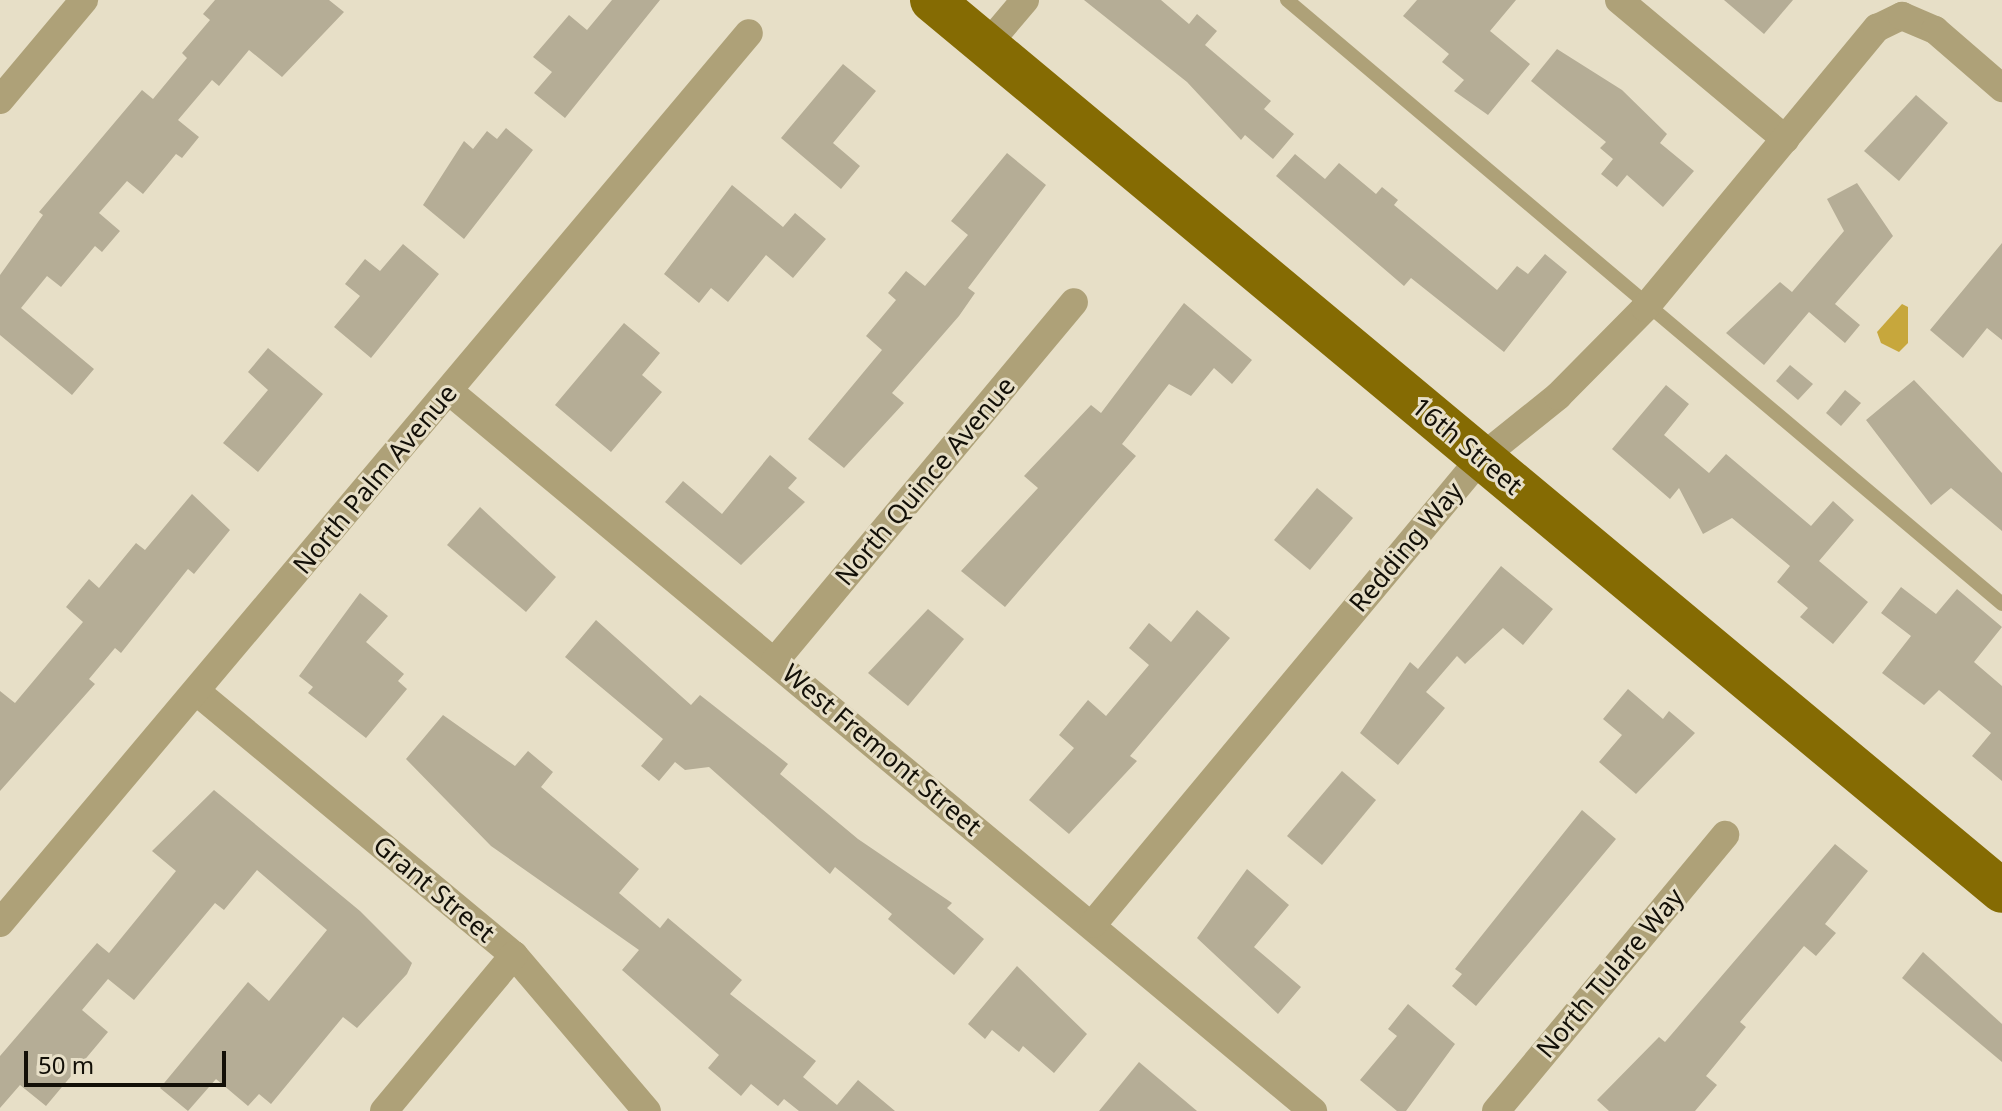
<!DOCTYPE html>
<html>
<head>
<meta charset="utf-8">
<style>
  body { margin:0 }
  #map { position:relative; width:2002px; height:1111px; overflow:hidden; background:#e7dfc7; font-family:"Noto Sans",sans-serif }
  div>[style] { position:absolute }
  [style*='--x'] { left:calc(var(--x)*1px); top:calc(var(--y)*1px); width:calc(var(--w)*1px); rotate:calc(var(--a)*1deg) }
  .water>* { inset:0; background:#c7a73c }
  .building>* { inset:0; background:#b5ad96 }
  .lane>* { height:14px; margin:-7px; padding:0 7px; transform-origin:7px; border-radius:7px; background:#aea178 }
  .street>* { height:28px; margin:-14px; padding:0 14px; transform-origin:14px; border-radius:14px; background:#aea178 }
  .primary>* { height:44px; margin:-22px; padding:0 22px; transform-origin:22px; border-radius:22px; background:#856b03 }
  span { translate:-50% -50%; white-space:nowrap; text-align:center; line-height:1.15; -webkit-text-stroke:6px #e7dfc7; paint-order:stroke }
  .street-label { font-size:26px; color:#131008 }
  .scale { position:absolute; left:24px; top:1051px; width:202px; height:36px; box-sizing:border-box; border:4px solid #131008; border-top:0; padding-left:10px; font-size:24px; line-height:28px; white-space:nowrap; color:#131008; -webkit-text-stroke:6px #e7dfc7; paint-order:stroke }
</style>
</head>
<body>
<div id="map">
  <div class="water">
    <div style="clip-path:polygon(1902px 304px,1908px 307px,1908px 343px,1899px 352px,1881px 343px,1877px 332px)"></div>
  </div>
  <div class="building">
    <div style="clip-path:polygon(215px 0,329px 0,344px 12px,282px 77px,249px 50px,219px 86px,212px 80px,178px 120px,199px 137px,182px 158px,176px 154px,143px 194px,127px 181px,99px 213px,120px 231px,102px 252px,95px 246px,61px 287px,47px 276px,21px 308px,94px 369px,72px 395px,0 335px,0 275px,43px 215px,39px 212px,142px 90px,153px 99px,187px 58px,182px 53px,210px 20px,203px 14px)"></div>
    <div style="clip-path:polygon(612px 0,660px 0,565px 118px,534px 93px,552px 72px,533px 57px,569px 15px,587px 30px)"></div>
    <div style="clip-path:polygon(1084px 0,1161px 0,1189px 24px,1197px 14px,1217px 31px,1205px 45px,1271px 101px,1264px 109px,1294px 134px,1273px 159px,1245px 135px,1241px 140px,1187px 82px)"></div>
    <div style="clip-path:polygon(1417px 0,1516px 0,1490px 31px,1530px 64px,1488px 115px,1454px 91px,1464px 80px,1442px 62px,1449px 54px,1403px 16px)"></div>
    <div style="clip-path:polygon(1724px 0,1793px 0,1764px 34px)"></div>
    <div style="clip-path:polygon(1557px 49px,1622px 90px,1667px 134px,1660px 143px,1694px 171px,1663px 207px,1627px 175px,1617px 187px,1601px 174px,1613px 159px,1600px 148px,1606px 142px,1531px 81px)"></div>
    <div style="clip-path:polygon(843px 64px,876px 91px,833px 143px,860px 166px,841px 189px,781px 138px)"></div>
    <div style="clip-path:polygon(1916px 95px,1948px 123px,1899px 181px,1864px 151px)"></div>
    <div style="clip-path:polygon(506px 128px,533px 150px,464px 239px,423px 205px,464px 141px,473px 149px,487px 131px,497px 139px)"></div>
    <div style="clip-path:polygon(1007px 153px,1046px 185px,968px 288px,975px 293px,959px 316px,892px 393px,904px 403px,844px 468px,808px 439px,882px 350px,866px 336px,896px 300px,888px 293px,906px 271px,925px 286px,968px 235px,951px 221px)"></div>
    <div style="clip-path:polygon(1295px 154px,1325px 179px,1339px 163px,1376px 194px,1382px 187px,1398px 200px,1394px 205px,1497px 290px,1517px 266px,1528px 274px,1545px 254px,1567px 272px,1504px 352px,1411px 278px,1404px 286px,1276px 176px)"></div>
    <div style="clip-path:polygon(1857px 183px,1893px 236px,1835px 304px,1860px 325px,1845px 343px,1809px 312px,1764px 365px,1726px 333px,1780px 282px,1792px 292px,1844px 231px,1827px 199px)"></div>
    <div style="clip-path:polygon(732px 185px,783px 227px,795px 213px,826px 239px,793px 278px,766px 255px,728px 302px,711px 288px,699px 303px,664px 274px)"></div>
    <div style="clip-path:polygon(2002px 243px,2002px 340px,1987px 328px,1963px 358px,1930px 330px)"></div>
    <div style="clip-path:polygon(403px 244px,439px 274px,371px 358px,334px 327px,360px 296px,345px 284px,365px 259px,380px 271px)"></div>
    <div style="clip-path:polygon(1184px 303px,1252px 360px,1232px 384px,1214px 368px,1191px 396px,1169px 384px,1122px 444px,1136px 456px,1005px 607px,961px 571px,1038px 488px,1024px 476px,1091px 405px,1101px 413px)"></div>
    <div style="clip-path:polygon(624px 323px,660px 353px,642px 375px,662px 392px,611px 452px,555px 405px)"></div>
    <div style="clip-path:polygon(268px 348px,323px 394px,258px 472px,223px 443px,268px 390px,248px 372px)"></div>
    <div style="clip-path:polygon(1790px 365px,1813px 384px,1798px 400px,1776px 381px)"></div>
    <div style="clip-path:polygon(1914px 380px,2002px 473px,2002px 531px,1951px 488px,1931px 505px,1866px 420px)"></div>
    <div style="clip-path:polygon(1666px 385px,1689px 404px,1664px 435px,1709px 473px,1726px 454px,1811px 526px,1833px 501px,1854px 520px,1819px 561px,1868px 602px,1833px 644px,1800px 617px,1808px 608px,1777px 582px,1790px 566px,1732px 518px,1703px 534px,1679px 488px,1670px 499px,1612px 449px)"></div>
    <div style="clip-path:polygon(1845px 390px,1861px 403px,1841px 426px,1826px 413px)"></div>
    <div style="clip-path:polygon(770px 455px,797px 478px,788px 488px,805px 502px,741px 565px,665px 502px,683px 481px,722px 514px)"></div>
    <div style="clip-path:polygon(1317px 488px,1353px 518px,1310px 570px,1274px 540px)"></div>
    <div style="clip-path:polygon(192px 494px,230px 530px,194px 574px,188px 569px,121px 653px,115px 648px,89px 679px,95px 684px,0 791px,0 691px,15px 703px,83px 622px,66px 607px,89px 579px,99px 588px,136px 543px,145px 550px)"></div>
    <div style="clip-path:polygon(480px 507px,556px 577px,526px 612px,447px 545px)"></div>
    <div style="clip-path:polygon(1501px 566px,1553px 609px,1523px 645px,1503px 628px,1465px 664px,1457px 656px,1426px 692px,1445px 708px,1398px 765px,1360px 733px,1410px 662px,1418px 669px)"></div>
    <div style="clip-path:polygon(1901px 587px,1936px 614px,1957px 589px,2002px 627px,1974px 662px,2002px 686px,2002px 781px,1972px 756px,1991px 733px,1939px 690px,1924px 705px,1882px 673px,1911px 636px,1881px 613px)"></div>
    <div style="clip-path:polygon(360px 593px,388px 616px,366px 642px,404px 674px,398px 681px,407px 689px,366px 738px,308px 693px,313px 687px,299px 676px)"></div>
    <div style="clip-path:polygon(928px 609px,964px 639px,908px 706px,868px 673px)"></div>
    <div style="clip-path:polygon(1197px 610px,1230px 638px,1130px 756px,1137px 761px,1069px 834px,1029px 800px,1074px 748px,1059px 735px,1088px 700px,1106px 716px,1149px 665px,1129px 648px,1149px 623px,1171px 642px)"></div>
    <div style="clip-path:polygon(596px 620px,691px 705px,700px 695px,788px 764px,780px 774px,858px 839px,952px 903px,947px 908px,984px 939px,954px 975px,888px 919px,892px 914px,835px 867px,830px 874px,709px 767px,685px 770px,675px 762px,659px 781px,641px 766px,663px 739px,565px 657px)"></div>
    <div style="clip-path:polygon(1628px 689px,1663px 719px,1669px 711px,1695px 733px,1636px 794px,1599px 762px,1622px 735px,1603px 719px)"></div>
    <div style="clip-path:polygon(443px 715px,515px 766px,528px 751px,553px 772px,541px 787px,639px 869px,619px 893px,660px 928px,668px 918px,742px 980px,730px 994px,816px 1061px,803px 1077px,837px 1105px,858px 1080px,895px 1111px,799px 1111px,784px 1099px,778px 1106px,751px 1084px,741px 1096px,708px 1068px,719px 1055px,622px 970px,639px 950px,491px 846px,406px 759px)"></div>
    <div style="clip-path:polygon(1342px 771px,1376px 800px,1322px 865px,1287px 836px)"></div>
    <div style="clip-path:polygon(214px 790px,360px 911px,412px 963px,407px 974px,357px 1028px,343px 1017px,271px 1104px,259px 1094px,248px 1106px,216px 1079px,188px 1111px,160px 1088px,248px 982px,269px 1001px,327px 930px,257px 870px,224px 910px,215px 903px,134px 1000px,108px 979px,82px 1010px,108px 1032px,46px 1106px,20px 1085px,0 1108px,0 1056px,97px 943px,109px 953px,176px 871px,152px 851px)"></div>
    <div style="clip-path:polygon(1582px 810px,1616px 839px,1476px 1006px,1452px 986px,1462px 974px,1455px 969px)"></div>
    <div style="clip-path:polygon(1835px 844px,1868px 871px,1825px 924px,1836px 933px,1816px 956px,1804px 946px,1740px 1022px,1746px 1027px,1706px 1076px,1717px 1085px,1695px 1111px,1609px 1111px,1597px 1100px,1659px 1037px,1665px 1042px)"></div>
    <div style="clip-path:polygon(1247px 869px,1289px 905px,1254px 947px,1301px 987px,1278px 1014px,1197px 938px)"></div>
    <div style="clip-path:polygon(1923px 952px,2002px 1024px,2002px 1062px,1902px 978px)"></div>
    <div style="clip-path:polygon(1017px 966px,1087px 1034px,1054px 1073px,1023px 1046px,1019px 1052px,992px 1030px,985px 1039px,968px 1024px)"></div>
    <div style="clip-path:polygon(1408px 1004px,1455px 1044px,1406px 1111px,1397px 1111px,1360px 1080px,1397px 1036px,1388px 1029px)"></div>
    <div style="clip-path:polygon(1139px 1062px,1197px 1111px,1099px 1111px)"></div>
  </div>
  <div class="lane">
    <div style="--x:1287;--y:0;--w:936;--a:40.19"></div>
  </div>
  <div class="street">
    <div style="--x:1619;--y:0;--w:217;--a:39.9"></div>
    <div style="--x:987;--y:45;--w:59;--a:-49.8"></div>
    <div style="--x:0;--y:100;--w:131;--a:-50"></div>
    <div style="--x:449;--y:391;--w:1125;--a:39.81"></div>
    <div style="--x:775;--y:661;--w:467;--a:-50.2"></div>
    <div style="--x:197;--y:692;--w:412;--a:39.7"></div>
    <div style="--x:514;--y:955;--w:205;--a:49.6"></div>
    <div style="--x:0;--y:923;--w:1163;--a:-49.92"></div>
    <div style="--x:1093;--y:924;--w:606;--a:-50.22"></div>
    <div style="--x:1481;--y:458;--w:99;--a:-38.8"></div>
    <div style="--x:1558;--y:396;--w:124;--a:-45.3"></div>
    <div style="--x:1645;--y:308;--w:364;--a:-50.4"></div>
    <div style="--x:1877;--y:28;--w:28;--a:-26"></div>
    <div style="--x:1902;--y:16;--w:36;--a:23"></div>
    <div style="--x:1935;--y:30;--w:89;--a:40.9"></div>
    <div style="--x:384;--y:1111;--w:203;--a:-50.2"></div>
    <div style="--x:1496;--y:1111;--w:359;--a:-50.3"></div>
  </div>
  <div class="primary">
    <div style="--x:932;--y:0;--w:1392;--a:39.78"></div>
  </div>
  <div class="street-label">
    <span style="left:1467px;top:446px;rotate:40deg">16th Street</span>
    <span style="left:375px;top:479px;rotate:-50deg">North Palm Avenue</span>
    <span style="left:925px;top:481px;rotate:-50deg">North Quince Avenue</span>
    <span style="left:1406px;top:547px;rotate:-50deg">Redding Way</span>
    <span style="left:882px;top:750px;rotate:40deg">West Fremont Street</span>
    <span style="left:434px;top:889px;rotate:40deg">Grant Street</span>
    <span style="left:1610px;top:973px;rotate:-50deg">North Tulare Way</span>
  </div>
  <div class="scale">50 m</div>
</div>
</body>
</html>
